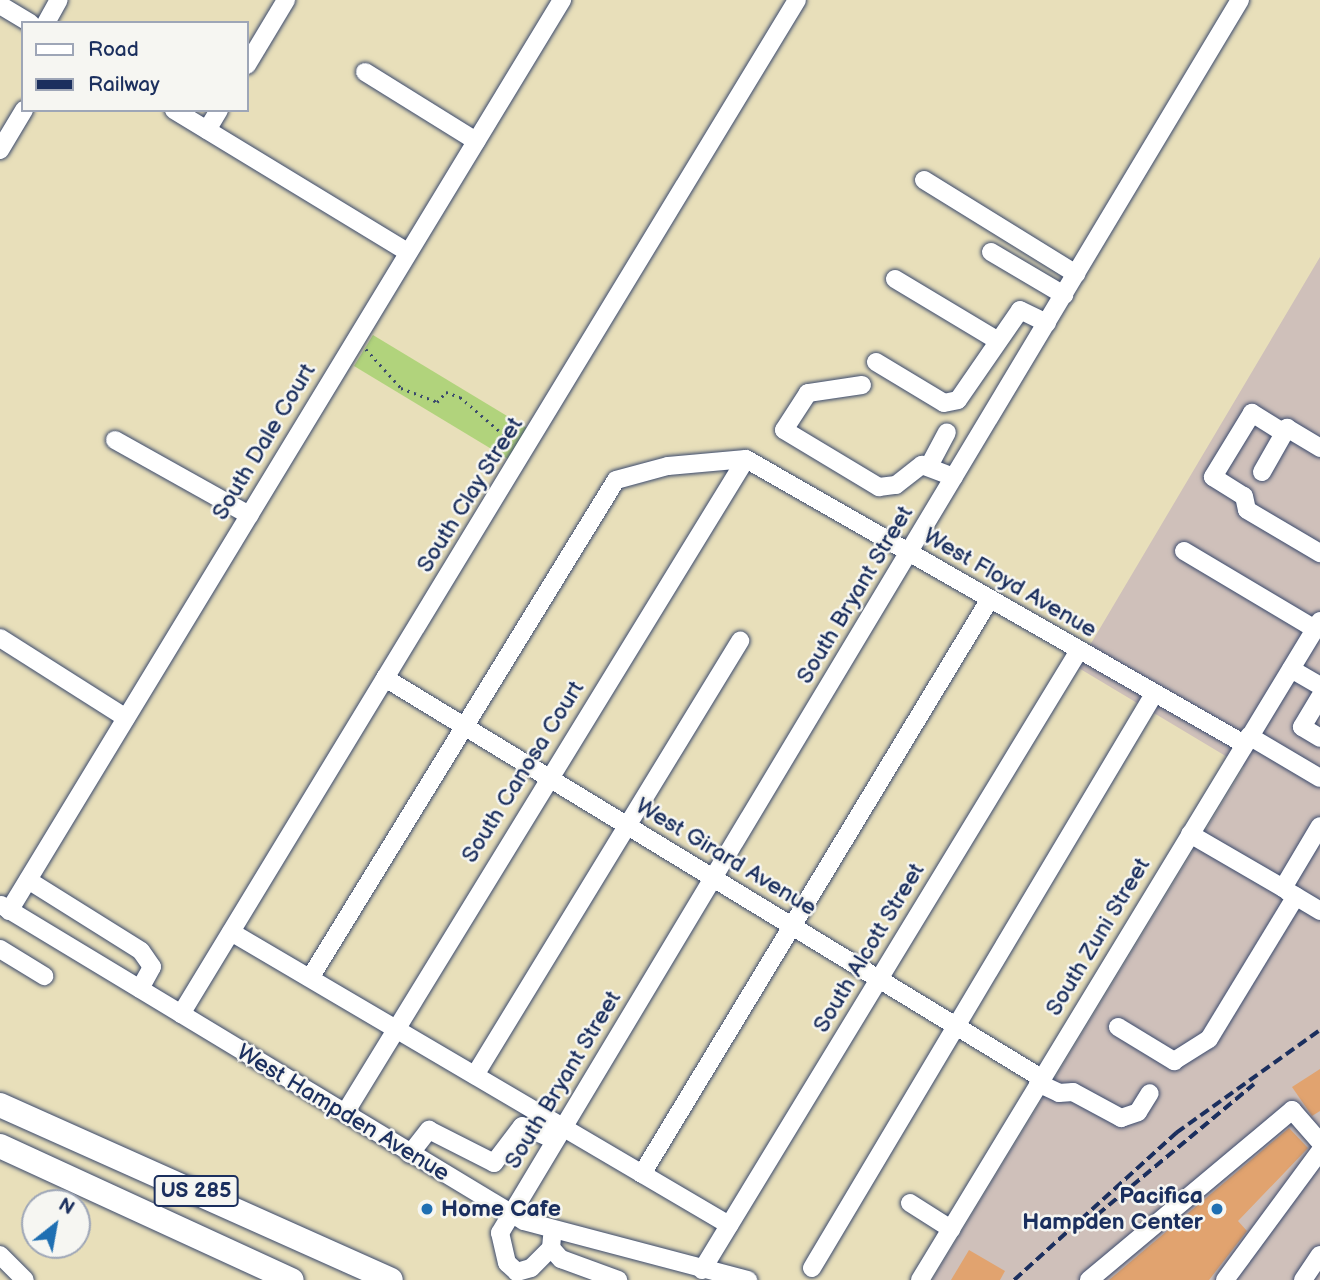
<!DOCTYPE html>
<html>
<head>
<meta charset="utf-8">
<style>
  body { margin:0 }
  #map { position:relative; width:1320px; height:1280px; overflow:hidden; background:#e8dfba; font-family:"Balsamiq Sans",sans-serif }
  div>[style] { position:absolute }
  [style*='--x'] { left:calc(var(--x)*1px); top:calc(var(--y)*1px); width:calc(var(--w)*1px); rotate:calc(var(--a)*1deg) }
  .industrial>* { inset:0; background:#cfc0ba }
  .green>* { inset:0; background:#b1d37c }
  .building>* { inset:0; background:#e1a36f }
  .path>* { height:2.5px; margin-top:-1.25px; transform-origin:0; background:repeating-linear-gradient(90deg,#3a496c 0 2px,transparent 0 7px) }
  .roads { filter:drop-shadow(0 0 2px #3a496c) drop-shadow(0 0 2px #3a496c) }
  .minor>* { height:18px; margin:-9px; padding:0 9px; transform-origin:9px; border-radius:9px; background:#fff }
  .highway>* { height:24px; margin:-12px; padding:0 12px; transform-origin:12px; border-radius:12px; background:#fff }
  .rail>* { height:3.5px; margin-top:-1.75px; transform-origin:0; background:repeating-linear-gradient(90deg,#1b2f5e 0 10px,transparent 0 15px) }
  .dots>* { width:19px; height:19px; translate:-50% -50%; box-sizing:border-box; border:4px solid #f6f6f2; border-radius:50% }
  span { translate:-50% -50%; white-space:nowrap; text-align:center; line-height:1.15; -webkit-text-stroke:5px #f6f6f2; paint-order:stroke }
  .shield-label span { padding:2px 5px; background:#f6f6f2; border:2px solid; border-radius:5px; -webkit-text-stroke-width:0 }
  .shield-label { font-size:21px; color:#1b2f5e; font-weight:700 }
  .street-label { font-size:23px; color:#1b2f5e }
  .poi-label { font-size:23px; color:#1b2f5e; font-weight:700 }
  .right { translate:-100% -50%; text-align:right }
  .left { translate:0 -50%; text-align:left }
  .legend { position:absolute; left:21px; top:21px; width:228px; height:91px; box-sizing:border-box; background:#f6f6f2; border:2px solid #9ea6b7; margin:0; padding:9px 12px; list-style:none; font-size:21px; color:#1b2f5e }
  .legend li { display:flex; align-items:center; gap:14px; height:35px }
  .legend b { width:35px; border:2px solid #9ea6b7 }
  .north { position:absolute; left:21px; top:1189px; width:70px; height:70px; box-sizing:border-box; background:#f6f6f2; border:2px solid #9ea6b7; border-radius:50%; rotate:31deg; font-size:19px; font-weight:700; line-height:28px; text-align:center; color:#1b2f5e }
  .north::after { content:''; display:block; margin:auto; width:24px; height:32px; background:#1f6fb2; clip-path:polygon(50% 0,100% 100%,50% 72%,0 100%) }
</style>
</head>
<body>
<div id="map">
  <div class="industrial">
    <div style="clip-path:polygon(1320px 257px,1320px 1280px,932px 1280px,1244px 767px,1077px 667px)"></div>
  </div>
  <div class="green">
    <div style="clip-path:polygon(373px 335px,527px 428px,508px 459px,354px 366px)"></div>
  </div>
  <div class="building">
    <div style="clip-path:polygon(1320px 1069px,1320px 1111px,1312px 1116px,1292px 1087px)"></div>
    <div style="clip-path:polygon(1289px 1128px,1308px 1148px,1238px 1221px,1247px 1231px,1209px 1280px,1109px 1280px)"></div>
    <div style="clip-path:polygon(969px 1250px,1005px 1271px,1000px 1280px,951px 1280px)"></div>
  </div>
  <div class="path">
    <div style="--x:366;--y:349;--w:52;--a:48.1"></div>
    <div style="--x:401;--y:388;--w:39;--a:21"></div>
    <div style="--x:437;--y:402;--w:13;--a:-48"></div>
    <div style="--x:446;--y:392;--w:15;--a:20"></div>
    <div style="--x:460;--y:397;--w:67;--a:40.8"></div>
  </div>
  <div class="roads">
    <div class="minor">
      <div style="--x:0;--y:5;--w:35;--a:31"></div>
      <div style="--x:46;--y:23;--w:26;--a:-61"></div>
      <div style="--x:247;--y:65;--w:76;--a:-59"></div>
      <div style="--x:365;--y:72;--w:131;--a:31.9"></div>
      <div style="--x:174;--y:110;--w:274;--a:31.3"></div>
      <div style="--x:207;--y:130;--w:23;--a:-59"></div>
      <div style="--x:0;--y:150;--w:47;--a:-59"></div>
      <div style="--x:924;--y:180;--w:179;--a:31.7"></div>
      <div style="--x:991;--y:252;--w:85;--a:30.5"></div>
      <div style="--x:895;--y:279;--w:120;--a:31"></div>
      <div style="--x:876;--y:362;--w:79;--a:31.1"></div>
      <div style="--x:944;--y:403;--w:14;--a:-12"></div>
      <div style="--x:958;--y:400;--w:109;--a:-55.4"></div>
      <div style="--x:1020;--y:310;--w:30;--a:26"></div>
      <div style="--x:862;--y:385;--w:55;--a:171.6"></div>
      <div style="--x:808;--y:393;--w:44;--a:123"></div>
      <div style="--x:784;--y:430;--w:111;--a:31"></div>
      <div style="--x:879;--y:487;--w:17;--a:-7"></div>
      <div style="--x:896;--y:485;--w:33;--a:-38"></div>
      <div style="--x:922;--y:465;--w:34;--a:21"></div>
      <div style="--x:1284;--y:433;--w:38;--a:-148"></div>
      <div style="--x:1252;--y:413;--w:75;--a:121.4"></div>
      <div style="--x:1213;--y:477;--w:36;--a:32"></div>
      <div style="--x:1244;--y:496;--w:14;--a:78"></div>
      <div style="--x:1247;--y:510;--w:85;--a:30.5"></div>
      <div style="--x:115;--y:440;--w:154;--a:29.2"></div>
      <div style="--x:929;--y:466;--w:38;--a:-62"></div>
      <div style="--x:1262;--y:472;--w:51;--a:-60.4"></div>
      <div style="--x:1287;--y:428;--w:39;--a:31"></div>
      <div style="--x:1184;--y:551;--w:152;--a:30.8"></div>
      <div style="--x:0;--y:638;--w:149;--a:32.4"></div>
      <div style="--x:1291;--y:669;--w:34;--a:30"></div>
      <div style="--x:385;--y:678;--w:768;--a:31.37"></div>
      <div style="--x:1320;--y:697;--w:35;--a:121"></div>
      <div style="--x:1302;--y:727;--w:21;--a:31"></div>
      <div style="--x:1249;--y:736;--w:82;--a:30.6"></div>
      <div style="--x:1190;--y:834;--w:108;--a:30.1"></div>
      <div style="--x:1283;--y:888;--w:72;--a:-59.2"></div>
      <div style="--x:28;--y:880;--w:133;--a:32.1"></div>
      <div style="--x:141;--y:951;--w:19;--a:55"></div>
      <div style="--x:152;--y:967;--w:25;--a:119"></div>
      <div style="--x:1287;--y:891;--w:39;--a:31"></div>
      <div style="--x:1;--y:905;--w:611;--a:31.14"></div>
      <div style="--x:524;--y:1221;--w:232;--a:14.8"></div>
      <div style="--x:9;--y:911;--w:1066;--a:-58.74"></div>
      <div style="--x:231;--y:932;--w:578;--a:30.47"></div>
      <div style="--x:0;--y:949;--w:52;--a:31.5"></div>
      <div style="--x:310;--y:978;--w:584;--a:-58.43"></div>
      <div style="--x:616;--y:480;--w:54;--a:-15.1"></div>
      <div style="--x:668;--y:466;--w:78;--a:-5.1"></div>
      <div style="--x:746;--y:459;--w:574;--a:29.78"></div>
      <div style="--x:181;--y:1014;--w:1186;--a:-58.72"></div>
      <div style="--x:1118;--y:1027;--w:66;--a:31.3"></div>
      <div style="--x:1174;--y:1061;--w:41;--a:-32.2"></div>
      <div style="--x:1209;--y:1039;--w:167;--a:-58.7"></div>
      <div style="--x:475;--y:1075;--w:509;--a:-58.59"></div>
      <div style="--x:1038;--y:1083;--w:23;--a:25"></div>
      <div style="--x:1059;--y:1093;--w:14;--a:-4"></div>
      <div style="--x:1073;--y:1092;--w:55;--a:28.4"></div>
      <div style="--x:1121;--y:1118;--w:18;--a:-19"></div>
      <div style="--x:1138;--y:1112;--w:22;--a:-58"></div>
      <div style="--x:345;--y:1113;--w:767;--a:-58.49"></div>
      <div style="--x:410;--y:1154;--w:31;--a:-52"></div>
      <div style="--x:429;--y:1130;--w:73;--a:26.9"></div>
      <div style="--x:494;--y:1163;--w:46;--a:-52.9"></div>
      <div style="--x:522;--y:1126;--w:36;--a:23"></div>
      <div style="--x:642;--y:1174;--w:672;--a:-58.82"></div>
      <div style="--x:910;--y:1203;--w:49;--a:32.4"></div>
      <div style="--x:552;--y:1237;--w:11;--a:95"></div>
      <div style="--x:551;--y:1248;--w:15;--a:48"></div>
      <div style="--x:561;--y:1259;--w:61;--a:20.2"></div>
      <div style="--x:551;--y:1248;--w:28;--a:135"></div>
      <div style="--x:531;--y:1268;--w:15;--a:164"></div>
      <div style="--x:517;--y:1272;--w:13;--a:-138"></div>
      <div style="--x:507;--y:1263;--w:31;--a:-103"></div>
      <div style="--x:500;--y:1233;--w:1438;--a:-59.03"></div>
      <div style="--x:0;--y:1255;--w:35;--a:45"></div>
      <div style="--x:812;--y:1268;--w:668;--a:-59.21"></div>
      <div style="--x:702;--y:1270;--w:723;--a:-58.68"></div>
      <div style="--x:920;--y:1280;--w:771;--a:-58.74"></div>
      <div style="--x:1089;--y:1280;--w:265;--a:-39.9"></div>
      <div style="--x:1292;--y:1110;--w:43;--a:48.8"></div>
      <div style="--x:1225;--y:1280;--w:160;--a:-53.6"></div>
      <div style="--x:1303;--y:1280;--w:30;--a:-56"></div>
    </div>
    <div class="highway">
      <div style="--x:0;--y:1105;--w:428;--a:24.1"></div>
      <div style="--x:0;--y:1146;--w:321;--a:24.7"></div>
    </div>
  </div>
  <div class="rail">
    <div style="--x:1074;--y:1234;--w:234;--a:-39.8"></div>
    <div style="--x:1014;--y:1280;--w:219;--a:-42.2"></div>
    <div style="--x:1176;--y:1133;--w:177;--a:-35.6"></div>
  </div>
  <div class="dots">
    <div style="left:427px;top:1209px;background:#1f6fb2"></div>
    <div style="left:1217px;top:1209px;background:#1f6fb2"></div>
  </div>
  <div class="shield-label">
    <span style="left:196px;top:1191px">US 285</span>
  </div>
  <div class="street-label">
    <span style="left:264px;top:442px;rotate:-59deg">South Dale Court</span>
    <span style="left:470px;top:495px;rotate:-58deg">South Clay Street</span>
    <span style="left:1010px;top:583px;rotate:30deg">West Floyd Avenue</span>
    <span style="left:855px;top:595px;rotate:-59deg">South Bryant Street</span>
    <span style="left:523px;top:772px;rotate:-58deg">South Canosa Court</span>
    <span style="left:726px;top:857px;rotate:31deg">West Girard Avenue</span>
    <span style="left:1098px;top:937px;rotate:-59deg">South Zuni Street</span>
    <span style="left:869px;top:948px;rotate:-59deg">South Alcott Street</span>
    <span style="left:563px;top:1080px;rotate:-59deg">South Bryant Street</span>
    <span style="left:343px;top:1113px;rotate:31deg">West Hampden Avenue</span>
  </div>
  <div class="poi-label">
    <span class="right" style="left:1203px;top:1209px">Pacifica<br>Hampden Center</span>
    <span class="left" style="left:441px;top:1209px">Home Cafe</span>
  </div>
  <ul class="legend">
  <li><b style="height:9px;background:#fff"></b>Road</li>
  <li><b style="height:9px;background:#1b2f5e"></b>Railway</li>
  </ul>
  <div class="north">N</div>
</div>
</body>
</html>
